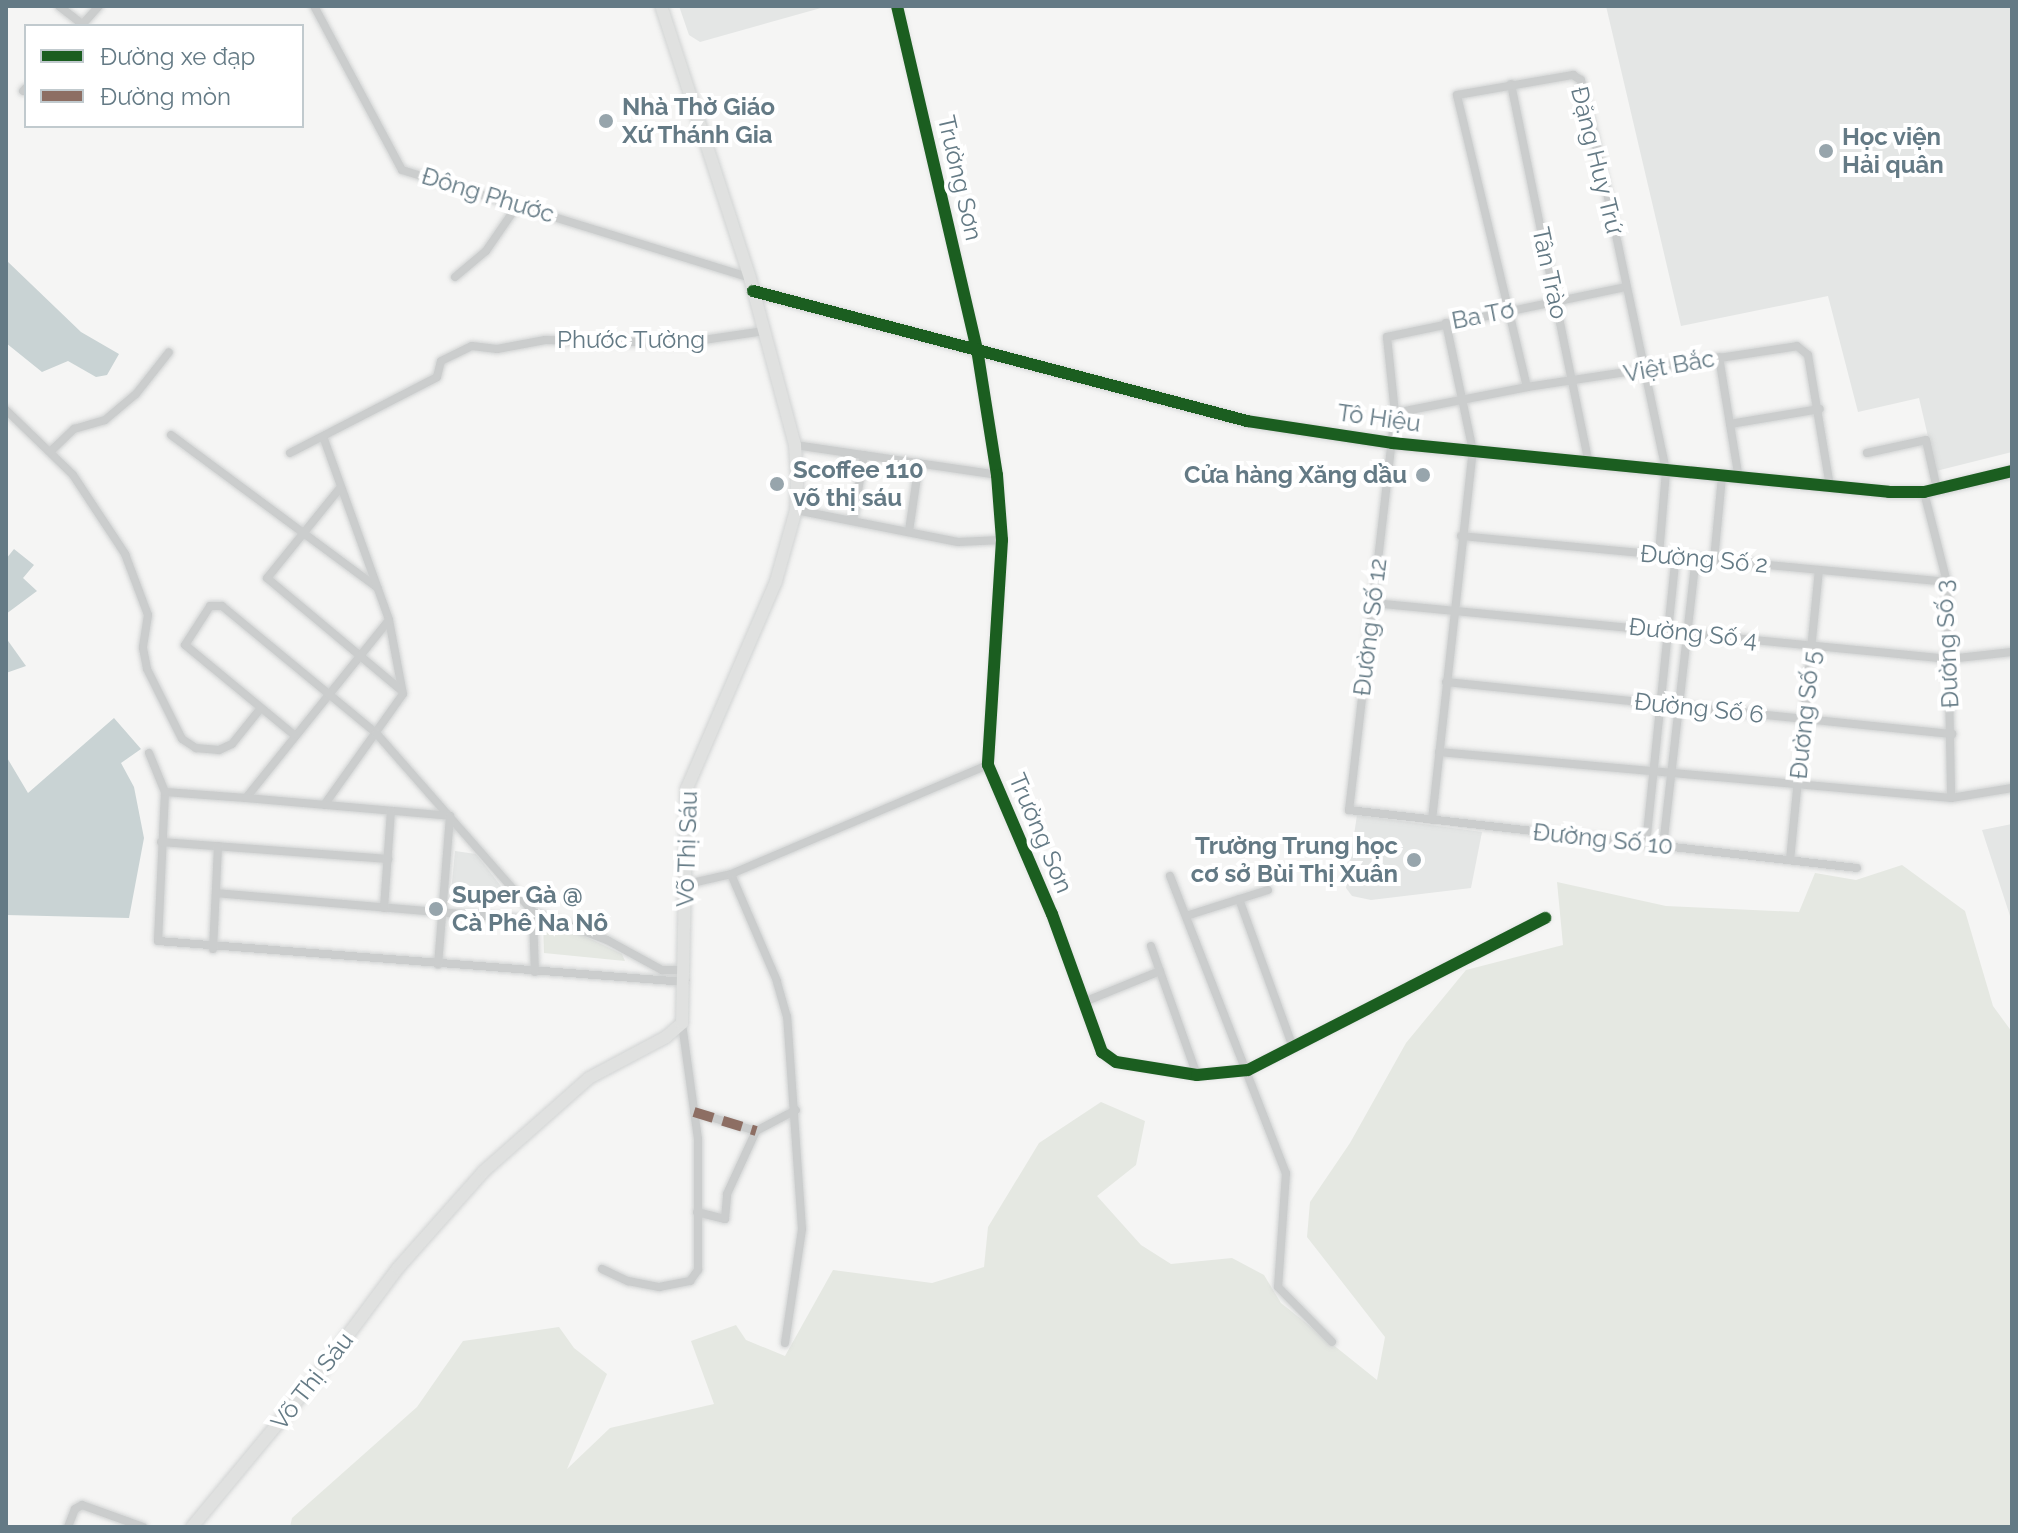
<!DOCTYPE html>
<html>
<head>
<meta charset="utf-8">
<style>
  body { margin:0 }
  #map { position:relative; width:2018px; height:1533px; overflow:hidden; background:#f5f5f4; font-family:Raleway,sans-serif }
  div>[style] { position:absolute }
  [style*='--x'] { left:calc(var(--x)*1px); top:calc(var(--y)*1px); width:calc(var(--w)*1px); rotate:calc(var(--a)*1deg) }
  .built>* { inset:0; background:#e4e6e5 }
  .green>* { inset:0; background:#e5e8e2 }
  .water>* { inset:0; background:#c9d3d4 }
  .roads { filter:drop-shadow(0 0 2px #d1d3d3) drop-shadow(0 0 2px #d1d3d3) }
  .minor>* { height:8px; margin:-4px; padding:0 4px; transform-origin:4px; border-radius:4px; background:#cbcdcd }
  .tertiary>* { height:11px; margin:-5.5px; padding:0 5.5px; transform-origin:5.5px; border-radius:5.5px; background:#cbcdcd }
  .secondary>* { height:12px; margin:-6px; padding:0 6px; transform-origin:6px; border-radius:6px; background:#e0e1e0 }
  .quiet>* { height:10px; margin-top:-5px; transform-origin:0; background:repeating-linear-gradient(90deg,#8d6e63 0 20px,transparent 0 30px) }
  .cycleway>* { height:12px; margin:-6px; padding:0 6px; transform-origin:6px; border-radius:6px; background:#1b5e20 }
  .dots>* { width:22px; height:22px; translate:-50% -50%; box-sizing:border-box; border:4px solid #fff; border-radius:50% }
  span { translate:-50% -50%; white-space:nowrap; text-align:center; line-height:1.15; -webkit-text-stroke:8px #fff; paint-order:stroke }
  .poi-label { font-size:24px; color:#647a85; font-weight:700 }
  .left { translate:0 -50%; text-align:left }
  .right { translate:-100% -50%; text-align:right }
  .street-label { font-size:24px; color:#647a85 }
  .frame { position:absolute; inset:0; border:8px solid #647a85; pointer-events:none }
  .legend { position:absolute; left:24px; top:24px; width:280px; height:104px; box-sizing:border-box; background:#fff; border:2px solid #c1cace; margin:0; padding:10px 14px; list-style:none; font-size:24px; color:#647a85 }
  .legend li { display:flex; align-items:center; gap:16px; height:40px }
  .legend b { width:40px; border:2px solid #c1cace }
</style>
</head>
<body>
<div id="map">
  <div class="built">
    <div style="clip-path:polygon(679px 6px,828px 6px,700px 42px,689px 35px)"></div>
    <div style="clip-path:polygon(1606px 6px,2012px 6px,2012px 452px,1936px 471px,1919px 398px,1858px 412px,1828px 296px,1681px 326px)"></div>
    <div style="clip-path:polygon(1357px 815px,1482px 832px,1471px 888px,1371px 900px,1352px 896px,1346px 888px)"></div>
    <div style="clip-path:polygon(2012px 824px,2012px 922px,1982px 830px)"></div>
    <div style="clip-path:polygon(455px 851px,476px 854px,514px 903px,462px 905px,462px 896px,451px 893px)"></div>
  </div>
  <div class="green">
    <div style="clip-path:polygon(1902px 865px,1965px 911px,1993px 1006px,2012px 1032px,2012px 1527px,290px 1527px,292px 1518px,417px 1407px,463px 1341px,559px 1327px,574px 1348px,607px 1374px,567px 1469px,610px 1428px,714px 1404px,691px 1341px,736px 1325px,746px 1340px,785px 1356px,833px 1270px,932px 1283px,984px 1267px,988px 1227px,1039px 1143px,1101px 1102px,1145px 1121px,1136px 1165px,1097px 1196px,1141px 1245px,1171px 1264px,1232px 1258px,1264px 1275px,1281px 1303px,1377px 1380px,1385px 1337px,1307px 1237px,1310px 1202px,1350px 1143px,1406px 1043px,1466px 970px,1563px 945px,1557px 882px,1666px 906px,1799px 912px,1815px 873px,1856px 880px)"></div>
    <div style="clip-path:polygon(543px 924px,576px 932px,622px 954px,625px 961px,544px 953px)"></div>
  </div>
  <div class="water">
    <div style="clip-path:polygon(6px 260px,81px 332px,119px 354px,107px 375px,96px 377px,68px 361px,42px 372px,6px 343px)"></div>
    <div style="clip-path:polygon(14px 549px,34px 565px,23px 578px,37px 591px,6px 614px,6px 559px)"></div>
    <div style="clip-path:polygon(6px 638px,26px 666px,6px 673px)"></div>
    <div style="clip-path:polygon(114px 718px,141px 749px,121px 763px,134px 787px,144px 838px,129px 918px,6px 915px,6px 756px,28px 793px)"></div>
  </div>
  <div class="roads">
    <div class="minor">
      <div style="--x:59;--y:6;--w:29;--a:38"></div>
      <div style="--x:314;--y:6;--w:186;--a:61.8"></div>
      <div style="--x:402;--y:170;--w:364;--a:17.2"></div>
      <div style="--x:897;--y:6;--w:352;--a:76.9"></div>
      <div style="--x:977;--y:349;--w:128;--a:81"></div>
      <div style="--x:997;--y:475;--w:65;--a:85.6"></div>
      <div style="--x:1002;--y:540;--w:225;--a:93.6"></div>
      <div style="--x:988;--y:765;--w:162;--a:66.8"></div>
      <div style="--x:1052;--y:914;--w:147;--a:70.1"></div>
      <div style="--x:1102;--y:1052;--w:17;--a:36"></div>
      <div style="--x:1116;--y:1062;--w:82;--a:9.1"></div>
      <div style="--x:1197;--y:1075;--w:51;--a:-5.6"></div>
      <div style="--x:1248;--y:1070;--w:334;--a:-27.1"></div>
      <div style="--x:81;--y:26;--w:27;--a:-48"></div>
      <div style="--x:1511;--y:84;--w:387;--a:78.4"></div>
      <div style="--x:23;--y:91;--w:4;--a:-45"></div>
      <div style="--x:455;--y:277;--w:40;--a:-40"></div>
      <div style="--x:486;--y:251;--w:58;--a:-55.5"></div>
      <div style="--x:1626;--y:287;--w:244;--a:168.2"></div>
      <div style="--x:1387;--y:337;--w:76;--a:84"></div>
      <div style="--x:1395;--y:413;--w:400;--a:96.6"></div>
      <div style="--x:1349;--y:810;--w:511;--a:6.51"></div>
      <div style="--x:1719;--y:357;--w:124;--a:80.7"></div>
      <div style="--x:1527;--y:387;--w:300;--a:-103.5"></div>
      <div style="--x:1457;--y:95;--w:118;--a:-9.8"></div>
      <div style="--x:1573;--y:75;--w:9;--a:32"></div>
      <div style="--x:1581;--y:80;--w:111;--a:77"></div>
      <div style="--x:1606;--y:188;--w:289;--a:78"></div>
      <div style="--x:1666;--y:471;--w:84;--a:94.8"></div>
      <div style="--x:6;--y:410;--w:93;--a:44.1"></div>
      <div style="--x:73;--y:475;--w:95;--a:56.6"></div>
      <div style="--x:125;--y:554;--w:65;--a:69.3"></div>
      <div style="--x:148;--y:615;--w:33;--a:99"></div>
      <div style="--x:143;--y:648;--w:21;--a:79"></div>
      <div style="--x:147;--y:669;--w:78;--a:63.4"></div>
      <div style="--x:182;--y:739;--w:17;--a:33"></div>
      <div style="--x:196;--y:748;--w:23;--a:5"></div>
      <div style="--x:219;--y:750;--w:14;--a:-25"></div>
      <div style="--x:232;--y:744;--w:45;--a:-51.3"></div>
      <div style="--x:1395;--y:413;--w:135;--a:-11.1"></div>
      <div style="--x:1527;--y:387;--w:273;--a:-8.6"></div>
      <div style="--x:1797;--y:346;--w:14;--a:39"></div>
      <div style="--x:1808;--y:355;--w:133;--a:80.5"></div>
      <div style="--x:1730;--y:424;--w:91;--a:-9.5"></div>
      <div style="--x:171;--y:435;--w:257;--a:36.5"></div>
      <div style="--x:324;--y:439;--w:192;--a:70.2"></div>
      <div style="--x:389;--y:620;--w:75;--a:79.3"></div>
      <div style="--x:403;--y:694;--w:136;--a:125.4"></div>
      <div style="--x:795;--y:445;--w:204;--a:8.4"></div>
      <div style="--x:51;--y:451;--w:32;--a:-44"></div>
      <div style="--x:74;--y:429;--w:32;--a:-16"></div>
      <div style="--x:105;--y:420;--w:40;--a:-40"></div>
      <div style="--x:136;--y:394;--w:53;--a:-51.8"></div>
      <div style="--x:290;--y:453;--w:165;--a:-27.3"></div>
      <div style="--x:437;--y:377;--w:16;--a:-76"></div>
      <div style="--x:441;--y:361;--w:34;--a:-26"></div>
      <div style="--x:472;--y:346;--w:25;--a:7"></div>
      <div style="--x:497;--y:349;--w:49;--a:-10.6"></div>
      <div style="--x:545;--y:340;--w:138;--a:1.2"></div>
      <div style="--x:683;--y:343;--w:82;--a:-8.4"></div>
      <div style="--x:1867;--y:453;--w:60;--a:-12.4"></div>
      <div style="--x:1926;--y:440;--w:50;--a:77.3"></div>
      <div style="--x:340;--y:488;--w:116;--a:129"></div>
      <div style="--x:267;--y:578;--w:176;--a:39.9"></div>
      <div style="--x:1924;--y:492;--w:93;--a:75.7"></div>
      <div style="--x:1947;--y:582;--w:216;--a:88.9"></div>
      <div style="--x:796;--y:510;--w:165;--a:11.2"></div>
      <div style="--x:958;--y:542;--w:44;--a:-2.6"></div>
      <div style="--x:853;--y:521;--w:67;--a:-80.5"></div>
      <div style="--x:909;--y:531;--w:69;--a:-81.6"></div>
      <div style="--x:1461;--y:536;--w:488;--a:5.4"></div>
      <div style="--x:1714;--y:560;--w:83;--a:-84.5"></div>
      <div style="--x:1373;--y:603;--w:579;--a:5.55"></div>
      <div style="--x:1949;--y:659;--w:63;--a:-6.3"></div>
      <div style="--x:389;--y:620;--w:228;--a:128.8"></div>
      <div style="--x:246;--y:798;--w:81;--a:-175.8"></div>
      <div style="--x:165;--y:792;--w:149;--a:92.7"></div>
      <div style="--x:158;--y:941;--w:529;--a:4.45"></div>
      <div style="--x:1446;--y:682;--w:509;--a:5.87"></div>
      <div style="--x:293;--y:734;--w:140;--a:-140.5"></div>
      <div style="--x:185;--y:645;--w:46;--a:-57.3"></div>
      <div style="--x:210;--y:606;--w:12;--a:0"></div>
      <div style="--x:222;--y:606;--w:200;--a:39.5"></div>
      <div style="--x:376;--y:733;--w:238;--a:48.7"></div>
      <div style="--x:533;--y:912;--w:79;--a:20.7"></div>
      <div style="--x:607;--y:940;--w:63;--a:28.6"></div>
      <div style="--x:662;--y:970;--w:23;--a:0"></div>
      <div style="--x:1439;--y:752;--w:514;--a:5.13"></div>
      <div style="--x:1951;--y:798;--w:62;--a:-9.3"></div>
      <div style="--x:149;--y:753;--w:42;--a:67.7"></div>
      <div style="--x:246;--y:798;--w:205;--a:5"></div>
      <div style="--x:450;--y:816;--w:149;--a:94.6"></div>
      <div style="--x:1432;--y:820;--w:371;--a:-83.7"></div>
      <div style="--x:1473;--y:451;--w:131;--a:-101.9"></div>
      <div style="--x:161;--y:842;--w:228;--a:4.3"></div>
      <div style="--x:1646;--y:844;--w:290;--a:-84.1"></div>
      <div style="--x:1663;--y:846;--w:290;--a:-83.5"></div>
      <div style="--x:1790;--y:860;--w:291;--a:-84.3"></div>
      <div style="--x:1170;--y:876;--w:319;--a:68.7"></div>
      <div style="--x:1286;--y:1173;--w:114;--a:94"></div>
      <div style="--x:1278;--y:1287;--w:77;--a:45.5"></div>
      <div style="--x:683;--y:885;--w:49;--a:-12.9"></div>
      <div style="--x:216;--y:893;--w:318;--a:4.9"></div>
      <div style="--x:1239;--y:899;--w:158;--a:70"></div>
      <div style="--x:384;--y:908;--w:97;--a:-85.9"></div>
      <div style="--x:533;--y:916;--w:56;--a:88"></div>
      <div style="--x:1186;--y:916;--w:86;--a:-17.6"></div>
      <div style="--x:1151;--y:946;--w:137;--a:70.4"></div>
      <div style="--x:213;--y:949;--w:103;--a:-87.2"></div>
      <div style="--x:1084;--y:1002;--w:82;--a:-22.2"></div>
      <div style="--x:694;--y:1112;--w:65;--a:17"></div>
      <div style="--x:697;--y:1212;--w:29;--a:14"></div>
      <div style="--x:725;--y:1219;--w:25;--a:-85"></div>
      <div style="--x:727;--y:1194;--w:69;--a:-65.3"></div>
      <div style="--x:756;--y:1131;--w:45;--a:-27.7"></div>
      <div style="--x:602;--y:1269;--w:29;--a:25"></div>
      <div style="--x:628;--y:1281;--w:32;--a:11"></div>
      <div style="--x:659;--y:1287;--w:32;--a:-11"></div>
      <div style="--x:690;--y:1281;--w:14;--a:-54"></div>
      <div style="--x:698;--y:1270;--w:131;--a:-90"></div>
      <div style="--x:698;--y:1139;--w:117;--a:-97.9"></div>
      <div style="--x:785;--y:1343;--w:115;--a:-81.5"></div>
      <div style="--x:802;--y:1229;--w:213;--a:-94"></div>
      <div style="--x:787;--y:1017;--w:37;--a:-106"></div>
      <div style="--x:777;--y:981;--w:116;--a:-113.3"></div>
      <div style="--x:731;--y:874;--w:279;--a:-23"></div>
      <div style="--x:68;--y:1527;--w:19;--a:-69"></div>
      <div style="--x:75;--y:1509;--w:8;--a:-30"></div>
      <div style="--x:82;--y:1505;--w:65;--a:19.8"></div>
    </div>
    <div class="tertiary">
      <div style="--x:753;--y:291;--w:511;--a:14.74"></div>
      <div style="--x:1247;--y:421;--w:147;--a:8.6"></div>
      <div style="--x:1392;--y:443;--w:499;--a:5.6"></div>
      <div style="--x:1889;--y:492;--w:35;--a:0"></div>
      <div style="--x:1924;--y:492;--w:90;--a:-13.4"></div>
    </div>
    <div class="secondary">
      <div style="--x:192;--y:1527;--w:192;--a:-50.3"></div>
      <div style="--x:315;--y:1379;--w:139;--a:-53.2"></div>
      <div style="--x:398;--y:1268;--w:130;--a:-48.4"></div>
      <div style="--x:484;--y:1171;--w:140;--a:-41.5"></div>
      <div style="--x:589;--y:1078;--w:87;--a:-28"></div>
      <div style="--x:666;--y:1037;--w:21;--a:-41"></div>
      <div style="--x:682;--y:1023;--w:235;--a:-88.8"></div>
      <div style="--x:687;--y:788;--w:225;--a:-66.7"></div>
      <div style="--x:776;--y:581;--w:74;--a:-74.3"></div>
      <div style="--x:796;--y:510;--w:35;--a:-88"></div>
      <div style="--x:797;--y:475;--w:30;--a:-94"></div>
      <div style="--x:795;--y:445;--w:173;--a:-105.1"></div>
      <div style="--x:750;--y:278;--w:286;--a:-108.1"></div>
    </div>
  </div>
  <div class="quiet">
    <div style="--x:694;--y:1112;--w:65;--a:17"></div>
  </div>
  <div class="cycleway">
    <div style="--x:897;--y:6;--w:352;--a:76.9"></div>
    <div style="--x:977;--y:349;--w:128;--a:81"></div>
    <div style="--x:997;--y:475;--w:65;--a:85.6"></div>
    <div style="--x:1002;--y:540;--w:225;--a:93.6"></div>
    <div style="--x:988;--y:765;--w:162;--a:66.8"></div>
    <div style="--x:1052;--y:914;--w:147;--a:70.1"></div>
    <div style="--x:1102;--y:1052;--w:17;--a:36"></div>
    <div style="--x:1116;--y:1062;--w:82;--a:9.1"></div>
    <div style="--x:1197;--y:1075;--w:51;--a:-5.6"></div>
    <div style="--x:1248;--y:1070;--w:334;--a:-27.1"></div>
    <div style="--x:753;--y:291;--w:511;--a:14.74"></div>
    <div style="--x:1247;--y:421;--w:147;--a:8.6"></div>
    <div style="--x:1392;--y:443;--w:499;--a:5.6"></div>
    <div style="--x:1889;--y:492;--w:35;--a:0"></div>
    <div style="--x:1924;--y:492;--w:90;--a:-13.4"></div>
  </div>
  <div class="dots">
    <div style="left:606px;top:121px;background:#97a5ac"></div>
    <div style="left:1826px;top:151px;background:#97a5ac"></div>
    <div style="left:1423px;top:475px;background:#97a5ac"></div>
    <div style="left:777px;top:484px;background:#97a5ac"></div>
    <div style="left:1414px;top:860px;background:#97a5ac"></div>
    <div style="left:436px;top:909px;background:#97a5ac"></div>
  </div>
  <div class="poi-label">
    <span class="left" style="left:622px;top:121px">Nhà Thờ Giáo<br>Xứ Thánh Gia</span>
    <span class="left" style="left:1842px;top:151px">Học viện<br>Hải quân</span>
    <span class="left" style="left:793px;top:484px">Scoffee 110<br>võ thị sáu</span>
    <span class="right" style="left:1407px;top:475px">Cửa hàng Xăng dầu</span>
    <span class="right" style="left:1398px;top:860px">Trường Trung học<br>cơ sở Bùi Thị Xuân</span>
    <span class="left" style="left:452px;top:909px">Super Gà @<br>Cà Phê Na Nô</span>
  </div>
  <div class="street-label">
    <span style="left:1597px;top:160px;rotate:76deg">Đặng Huy Trứ</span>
    <span style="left:960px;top:178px;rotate:77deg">Trường Sơn</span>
    <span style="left:488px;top:195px;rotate:17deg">Đông Phước</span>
    <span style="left:1550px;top:273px;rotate:78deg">Tân Trào</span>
    <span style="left:1483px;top:315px;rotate:-11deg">Ba Tơ</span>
    <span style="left:631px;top:340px">Phước Tường</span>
    <span style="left:1669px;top:366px;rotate:-10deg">Việt Bắc</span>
    <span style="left:1379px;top:418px;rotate:8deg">Tô Hiệu</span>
    <span style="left:1704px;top:559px;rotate:5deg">Đường Số 2</span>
    <span style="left:1370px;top:627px;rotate:-83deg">Đường Số 12</span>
    <span style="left:1693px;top:633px;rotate:6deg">Đường Số 4</span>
    <span style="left:1947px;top:644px;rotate:-93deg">Đường Số 3</span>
    <span style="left:1699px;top:708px;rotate:6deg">Đường Số 6</span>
    <span style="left:1805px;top:715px;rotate:-84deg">Đường Số 5</span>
    <span style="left:1041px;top:833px;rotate:67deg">Trường Sơn</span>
    <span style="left:1603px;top:839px;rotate:6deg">Đường Số 10</span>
    <span style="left:687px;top:849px;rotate:-88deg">Võ Thị Sáu</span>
    <span style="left:312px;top:1381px;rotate:-52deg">Võ Thị Sáu</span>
  </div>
  <div class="frame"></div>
  <ul class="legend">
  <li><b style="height:10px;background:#1b5e20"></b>Đường xe đạp</li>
  <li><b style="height:10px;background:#8d6e63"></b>Đường mòn</li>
  </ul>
</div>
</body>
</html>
